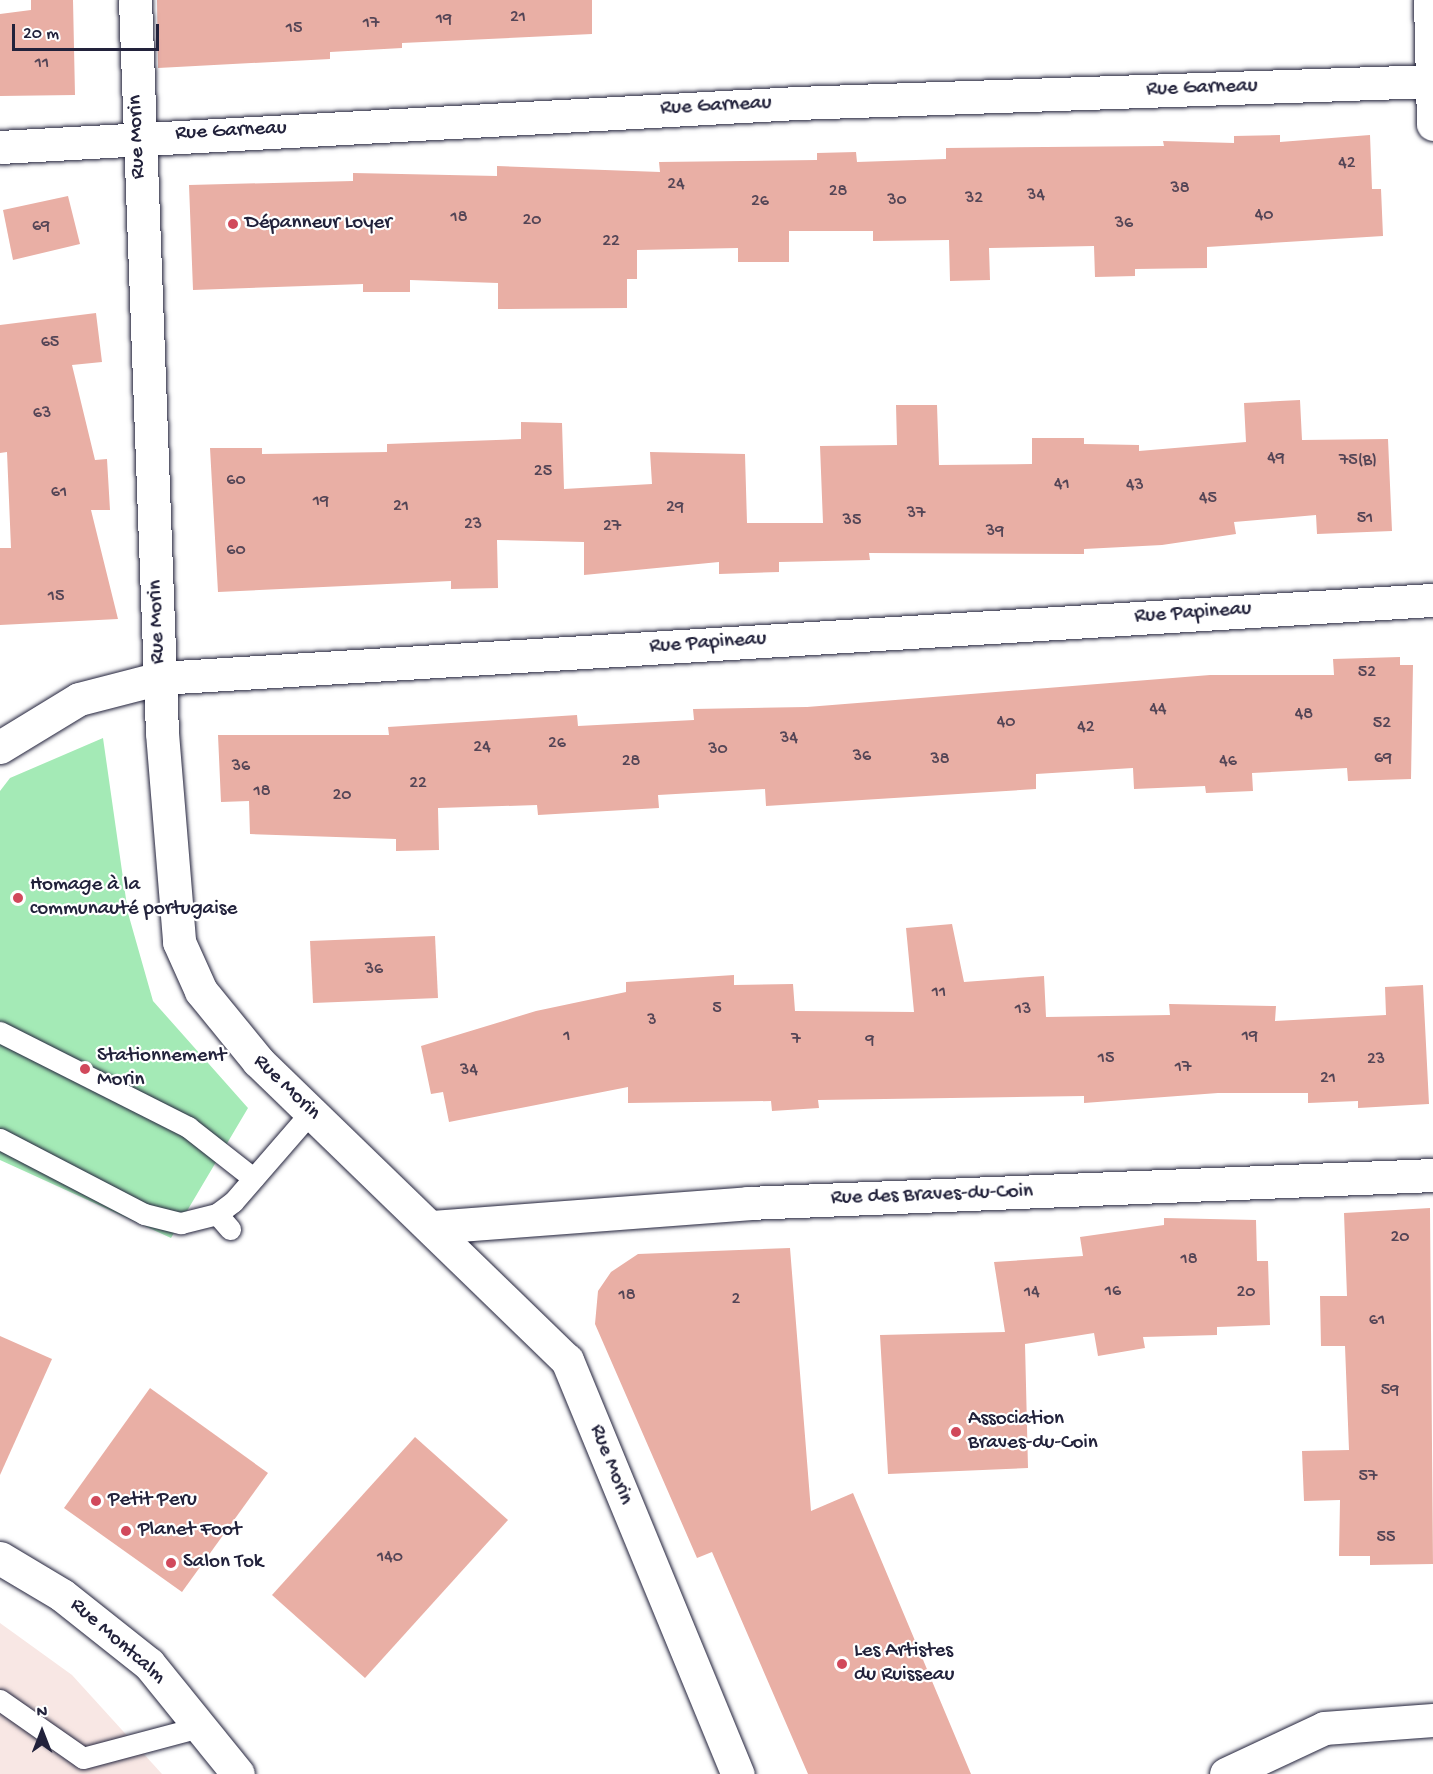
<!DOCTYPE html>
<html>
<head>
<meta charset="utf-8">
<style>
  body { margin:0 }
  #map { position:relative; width:1433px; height:1774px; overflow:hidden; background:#fff; font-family:"Gochi Hand",sans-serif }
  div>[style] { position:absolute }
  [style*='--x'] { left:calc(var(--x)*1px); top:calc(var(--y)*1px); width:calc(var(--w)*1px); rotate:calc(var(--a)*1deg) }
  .built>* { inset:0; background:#f8e7e4 }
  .green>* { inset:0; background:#a4eab6 }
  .building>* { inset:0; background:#e9afa5 }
  .roads { filter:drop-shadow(0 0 2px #22223b) drop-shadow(0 0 2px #22223b) }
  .service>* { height:21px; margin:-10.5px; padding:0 10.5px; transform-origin:10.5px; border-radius:10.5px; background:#fff }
  .minor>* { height:33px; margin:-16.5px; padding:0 16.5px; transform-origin:16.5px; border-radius:16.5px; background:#fff }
  .secondary>* { height:33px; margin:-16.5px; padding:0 16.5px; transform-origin:16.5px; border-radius:16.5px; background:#fff }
  .dots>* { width:16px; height:16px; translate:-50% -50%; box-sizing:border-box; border:3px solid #fff; border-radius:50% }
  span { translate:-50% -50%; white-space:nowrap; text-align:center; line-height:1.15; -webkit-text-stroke:4.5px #fff; paint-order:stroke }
  .number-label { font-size:18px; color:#544556 }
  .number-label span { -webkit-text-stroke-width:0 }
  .street-label { font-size:21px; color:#22223b }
  .poi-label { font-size:21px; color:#22223b }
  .left { translate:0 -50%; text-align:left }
  .north { position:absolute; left:12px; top:1702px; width:60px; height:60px; -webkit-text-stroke:4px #fff; paint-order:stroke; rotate:0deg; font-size:16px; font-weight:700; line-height:24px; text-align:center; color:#22223b }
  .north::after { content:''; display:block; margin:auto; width:21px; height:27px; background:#22223b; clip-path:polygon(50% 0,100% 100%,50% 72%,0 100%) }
  .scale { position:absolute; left:12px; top:24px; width:147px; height:27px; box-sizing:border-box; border:3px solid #22223b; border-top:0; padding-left:8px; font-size:18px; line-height:21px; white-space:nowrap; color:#22223b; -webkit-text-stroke:4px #fff; paint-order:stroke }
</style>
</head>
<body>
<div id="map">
  <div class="built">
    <div style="clip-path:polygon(0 1623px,72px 1675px,162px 1774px,0 1774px)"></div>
  </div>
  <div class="green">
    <div style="clip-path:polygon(103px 738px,128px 913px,153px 1001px,248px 1108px,171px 1238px,0 1160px,0 791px,10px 778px)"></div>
  </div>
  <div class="building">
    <div style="clip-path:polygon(31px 0,73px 0,75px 95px,0 96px,0 14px,31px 10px)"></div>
    <div style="clip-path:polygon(157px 0,592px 0,592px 34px,402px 43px,402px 48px,330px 52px,330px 59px,158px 68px)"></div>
    <div style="clip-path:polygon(1280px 135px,1280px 142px,1370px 135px,1372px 189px,1381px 189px,1383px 236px,1207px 247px,1207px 268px,1135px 269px,1135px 276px,1095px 277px,1094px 246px,989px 248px,990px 280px,950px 281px,949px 240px,873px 241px,873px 231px,789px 231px,789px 262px,738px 262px,738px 248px,637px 250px,637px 279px,627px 279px,627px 308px,498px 309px,498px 283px,410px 280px,410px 292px,363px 292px,363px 284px,193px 290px,189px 185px,353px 181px,353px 173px,497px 176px,497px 166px,660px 172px,659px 162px,817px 160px,817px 153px,856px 152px,857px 162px,946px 159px,946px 148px,1164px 146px,1163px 141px,1234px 143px,1234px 136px)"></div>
    <div style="clip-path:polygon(68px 196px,80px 244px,13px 260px,3px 210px)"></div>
    <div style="clip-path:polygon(96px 313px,102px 362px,72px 365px,95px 460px,107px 459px,110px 510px,91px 510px,118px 619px,0 625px,0 548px,11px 548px,7px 452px,0 453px,0 325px)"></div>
    <div style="clip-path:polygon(1300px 400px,1302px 440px,1388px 439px,1392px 531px,1317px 534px,1316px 515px,1234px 522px,1236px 534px,1162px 545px,1084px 549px,1084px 554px,869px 553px,870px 560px,779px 562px,779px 572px,719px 574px,719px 562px,584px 575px,584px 542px,497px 540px,498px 588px,451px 589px,451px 581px,218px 592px,210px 448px,262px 448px,262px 454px,387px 452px,387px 444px,521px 439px,521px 422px,562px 423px,564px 489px,652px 484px,650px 452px,745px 454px,747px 523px,823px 523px,820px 446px,897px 445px,896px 405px,937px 405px,939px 465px,1032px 464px,1032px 438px,1084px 438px,1084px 444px,1139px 445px,1139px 451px,1246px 442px,1244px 403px)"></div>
    <div style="clip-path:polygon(1400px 657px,1400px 665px,1413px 665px,1411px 779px,1348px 781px,1347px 768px,1252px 773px,1253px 791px,1206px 793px,1205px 786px,1134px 789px,1133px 768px,1036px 774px,1036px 789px,766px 806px,765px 789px,658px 795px,659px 808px,538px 815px,537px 805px,438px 808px,439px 850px,396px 851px,396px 839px,250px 834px,249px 801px,221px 802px,218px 735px,389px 735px,388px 727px,577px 715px,578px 726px,694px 720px,693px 709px,807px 707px,1210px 675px,1334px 675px,1333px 659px)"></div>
    <div style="clip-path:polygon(952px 924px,964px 982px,1044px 976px,1046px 1017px,1170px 1015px,1169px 1004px,1276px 1006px,1275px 1021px,1386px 1015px,1385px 987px,1423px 985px,1429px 1104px,1358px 1108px,1358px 1101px,1308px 1103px,1308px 1093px,1218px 1093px,1084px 1103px,1084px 1096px,818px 1100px,819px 1108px,772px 1111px,771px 1101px,628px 1103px,628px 1087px,449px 1122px,443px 1092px,431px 1094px,421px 1046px,536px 1011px,626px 992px,626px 982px,734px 975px,734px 985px,793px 984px,795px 1011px,914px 1012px,906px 928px)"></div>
    <div style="clip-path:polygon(435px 936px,438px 998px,313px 1003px,310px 941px)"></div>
    <div style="clip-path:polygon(1430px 1208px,1433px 1564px,1370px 1565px,1370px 1556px,1339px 1556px,1340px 1500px,1304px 1501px,1302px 1451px,1349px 1450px,1345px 1346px,1321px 1346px,1320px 1296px,1347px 1296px,1344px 1213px)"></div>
    <div style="clip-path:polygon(1164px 1218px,1256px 1220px,1257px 1261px,1268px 1261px,1270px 1325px,1217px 1327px,1217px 1335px,1143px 1337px,1145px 1348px,1098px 1356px,1094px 1333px,1025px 1344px,1028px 1468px,888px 1474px,880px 1335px,1005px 1332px,994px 1262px,1083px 1256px,1080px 1237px,1164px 1225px)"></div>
    <div style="clip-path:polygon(790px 1248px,811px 1511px,853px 1493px,971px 1774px,808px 1774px,712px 1552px,697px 1558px,595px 1324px,598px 1291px,611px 1272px,638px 1254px)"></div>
    <div style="clip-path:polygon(0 1336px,52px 1359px,0 1475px)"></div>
    <div style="clip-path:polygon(150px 1388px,268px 1473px,182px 1592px,64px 1508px)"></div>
    <div style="clip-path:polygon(415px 1437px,508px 1520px,365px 1678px,272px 1595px)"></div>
  </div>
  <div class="roads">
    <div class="service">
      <div style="--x:0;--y:1032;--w:211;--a:26.8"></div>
      <div style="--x:188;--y:1127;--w:83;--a:38.1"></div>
      <div style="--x:0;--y:1139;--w:162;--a:27.5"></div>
      <div style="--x:144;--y:1214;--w:38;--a:14"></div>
      <div style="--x:181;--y:1223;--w:37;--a:-14"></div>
      <div style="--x:217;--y:1214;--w:20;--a:-37"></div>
      <div style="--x:233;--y:1202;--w:119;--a:-49.1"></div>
      <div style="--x:217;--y:1214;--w:20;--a:49"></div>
      <div style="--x:0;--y:1700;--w:101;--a:34.9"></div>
      <div style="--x:83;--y:1758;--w:124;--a:-14.9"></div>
    </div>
    <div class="minor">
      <div style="--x:135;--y:0;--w:733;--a:87.89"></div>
      <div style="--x:162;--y:733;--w:210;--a:85.3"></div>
      <div style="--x:179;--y:942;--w:54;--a:65.8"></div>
      <div style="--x:201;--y:991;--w:90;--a:50.8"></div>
      <div style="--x:258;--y:1061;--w:430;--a:44.1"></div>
      <div style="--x:567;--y:1360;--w:448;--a:67.6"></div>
      <div style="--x:1430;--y:0;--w:124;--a:88.6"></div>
      <div style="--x:0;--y:147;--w:797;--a:-3.16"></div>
      <div style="--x:796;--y:103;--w:637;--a:-1.98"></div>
      <div style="--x:0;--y:747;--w:92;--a:-31.3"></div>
      <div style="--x:79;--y:699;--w:84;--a:-14.5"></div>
      <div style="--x:160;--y:678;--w:1275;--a:-3.51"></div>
      <div style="--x:432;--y:1227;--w:317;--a:-4.3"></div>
      <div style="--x:748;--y:1203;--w:686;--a:-2.34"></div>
      <div style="--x:1226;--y:1774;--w:108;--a:-25.1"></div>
      <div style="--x:1324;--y:1728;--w:109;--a:-4.2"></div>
    </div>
    <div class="secondary">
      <div style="--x:0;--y:1558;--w:72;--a:30.8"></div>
      <div style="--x:62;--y:1595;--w:111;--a:38.4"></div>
      <div style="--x:149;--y:1664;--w:141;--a:51"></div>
    </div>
  </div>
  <div class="dots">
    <div style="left:233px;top:224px;background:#d1495b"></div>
    <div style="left:18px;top:898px;background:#d1495b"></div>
    <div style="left:85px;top:1069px;background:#d1495b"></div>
    <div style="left:956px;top:1432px;background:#d1495b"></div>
    <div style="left:96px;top:1501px;background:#d1495b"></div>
    <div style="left:126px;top:1531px;background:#d1495b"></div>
    <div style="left:171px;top:1563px;background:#d1495b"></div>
    <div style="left:842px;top:1664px;background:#d1495b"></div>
  </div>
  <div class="number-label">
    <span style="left:518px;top:18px">21</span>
    <span style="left:444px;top:20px">19</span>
    <span style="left:371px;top:24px">17</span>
    <span style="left:294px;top:29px">15</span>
    <span style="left:42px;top:64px">11</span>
    <span style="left:1347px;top:164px">42</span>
    <span style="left:676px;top:185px">24</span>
    <span style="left:1180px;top:189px">38</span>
    <span style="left:838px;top:192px">28</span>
    <span style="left:1036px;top:196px">34</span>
    <span style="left:974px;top:199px">32</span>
    <span style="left:897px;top:201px">30</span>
    <span style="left:760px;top:202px">26</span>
    <span style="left:1264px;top:216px">40</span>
    <span style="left:459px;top:218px">18</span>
    <span style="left:532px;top:221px">20</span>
    <span style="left:1124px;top:224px">36</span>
    <span style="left:41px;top:227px">69</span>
    <span style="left:611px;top:242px">22</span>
    <span style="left:50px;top:343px">65</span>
    <span style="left:42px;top:414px">63</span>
    <span style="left:1276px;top:459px">49</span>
    <span style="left:1358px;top:461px">75(B)</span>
    <span style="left:543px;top:472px">25</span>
    <span style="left:236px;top:481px">60</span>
    <span style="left:1062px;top:485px">41</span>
    <span style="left:1135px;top:486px">43</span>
    <span style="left:59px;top:493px">61</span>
    <span style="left:1208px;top:499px">45</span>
    <span style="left:321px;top:502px">19</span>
    <span style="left:401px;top:507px">21</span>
    <span style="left:675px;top:508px">29</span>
    <span style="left:916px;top:514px">37</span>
    <span style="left:1365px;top:519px">51</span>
    <span style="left:852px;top:521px">35</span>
    <span style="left:473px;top:525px">23</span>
    <span style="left:612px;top:527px">27</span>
    <span style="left:995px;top:532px">39</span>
    <span style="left:236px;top:551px">60</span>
    <span style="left:56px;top:597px">15</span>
    <span style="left:1367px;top:673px">52</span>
    <span style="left:1158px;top:710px">44</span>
    <span style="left:1304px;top:715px">48</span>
    <span style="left:1006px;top:723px">40</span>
    <span style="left:1382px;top:724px">52</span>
    <span style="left:1086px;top:728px">42</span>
    <span style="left:789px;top:739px">34</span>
    <span style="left:557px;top:744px">26</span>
    <span style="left:482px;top:748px">24</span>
    <span style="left:718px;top:750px">30</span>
    <span style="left:862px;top:757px">36</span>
    <span style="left:1383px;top:759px">69</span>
    <span style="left:940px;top:760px">38</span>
    <span style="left:631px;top:762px">28</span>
    <span style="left:1228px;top:762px">46</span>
    <span style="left:241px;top:767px">36</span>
    <span style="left:418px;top:784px">22</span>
    <span style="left:262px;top:792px">18</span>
    <span style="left:342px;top:796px">20</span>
    <span style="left:374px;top:970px">36</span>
    <span style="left:939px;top:993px">11</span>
    <span style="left:717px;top:1009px">5</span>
    <span style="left:1023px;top:1010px">13</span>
    <span style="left:652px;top:1021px">3</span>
    <span style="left:567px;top:1037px">1</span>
    <span style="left:1250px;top:1037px">19</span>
    <span style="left:796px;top:1040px">7</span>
    <span style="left:870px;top:1041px">9</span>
    <span style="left:1106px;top:1059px">15</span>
    <span style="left:1376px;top:1060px">23</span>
    <span style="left:1183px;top:1068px">17</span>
    <span style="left:469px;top:1071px">34</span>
    <span style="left:1328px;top:1079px">21</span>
    <span style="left:1400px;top:1238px">20</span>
    <span style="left:1189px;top:1260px">18</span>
    <span style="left:1113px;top:1292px">16</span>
    <span style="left:1032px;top:1293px">14</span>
    <span style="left:1246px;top:1293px">20</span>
    <span style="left:627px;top:1296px">18</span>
    <span style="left:736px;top:1300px">2</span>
    <span style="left:1377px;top:1321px">61</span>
    <span style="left:1390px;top:1391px">59</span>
    <span style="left:1368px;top:1477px">57</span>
    <span style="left:1386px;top:1538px">55</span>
    <span style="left:390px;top:1558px">140</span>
  </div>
  <div class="street-label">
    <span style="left:1202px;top:89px;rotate:-2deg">Rue Garneau</span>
    <span style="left:716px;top:107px;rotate:-3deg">Rue Garneau</span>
    <span style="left:231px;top:132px;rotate:-3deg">Rue Garneau</span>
    <span style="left:138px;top:137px;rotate:-92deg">Rue Morin</span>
    <span style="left:1193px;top:614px;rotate:-4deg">Rue Papineau</span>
    <span style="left:158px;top:622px;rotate:-92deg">Rue Morin</span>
    <span style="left:708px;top:644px;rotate:-4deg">Rue Papineau</span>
    <span style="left:286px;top:1088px;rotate:44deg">Rue Morin</span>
    <span style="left:932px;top:1196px;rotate:-2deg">Rue des Braves-du-Coin</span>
    <span style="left:610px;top:1465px;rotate:68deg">Rue Morin</span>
    <span style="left:117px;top:1642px;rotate:41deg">Rue Montcalm</span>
  </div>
  <div class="poi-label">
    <span class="left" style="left:245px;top:224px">Dépanneur Loyer</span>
    <span class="left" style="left:30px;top:898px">Homage à la<br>communauté portugaise</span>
    <span class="left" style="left:97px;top:1069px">Stationnement<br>Morin</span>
    <span class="left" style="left:968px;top:1432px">Association<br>Braves-du-Coin</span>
    <span class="left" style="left:108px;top:1501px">Petit Peru</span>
    <span class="left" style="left:138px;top:1531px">Planet Foot</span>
    <span class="left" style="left:183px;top:1563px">Salon Tok</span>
    <span class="left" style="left:854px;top:1664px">Les Artistes<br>du Ruisseau</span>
  </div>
  <div class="north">N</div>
  <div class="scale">20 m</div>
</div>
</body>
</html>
